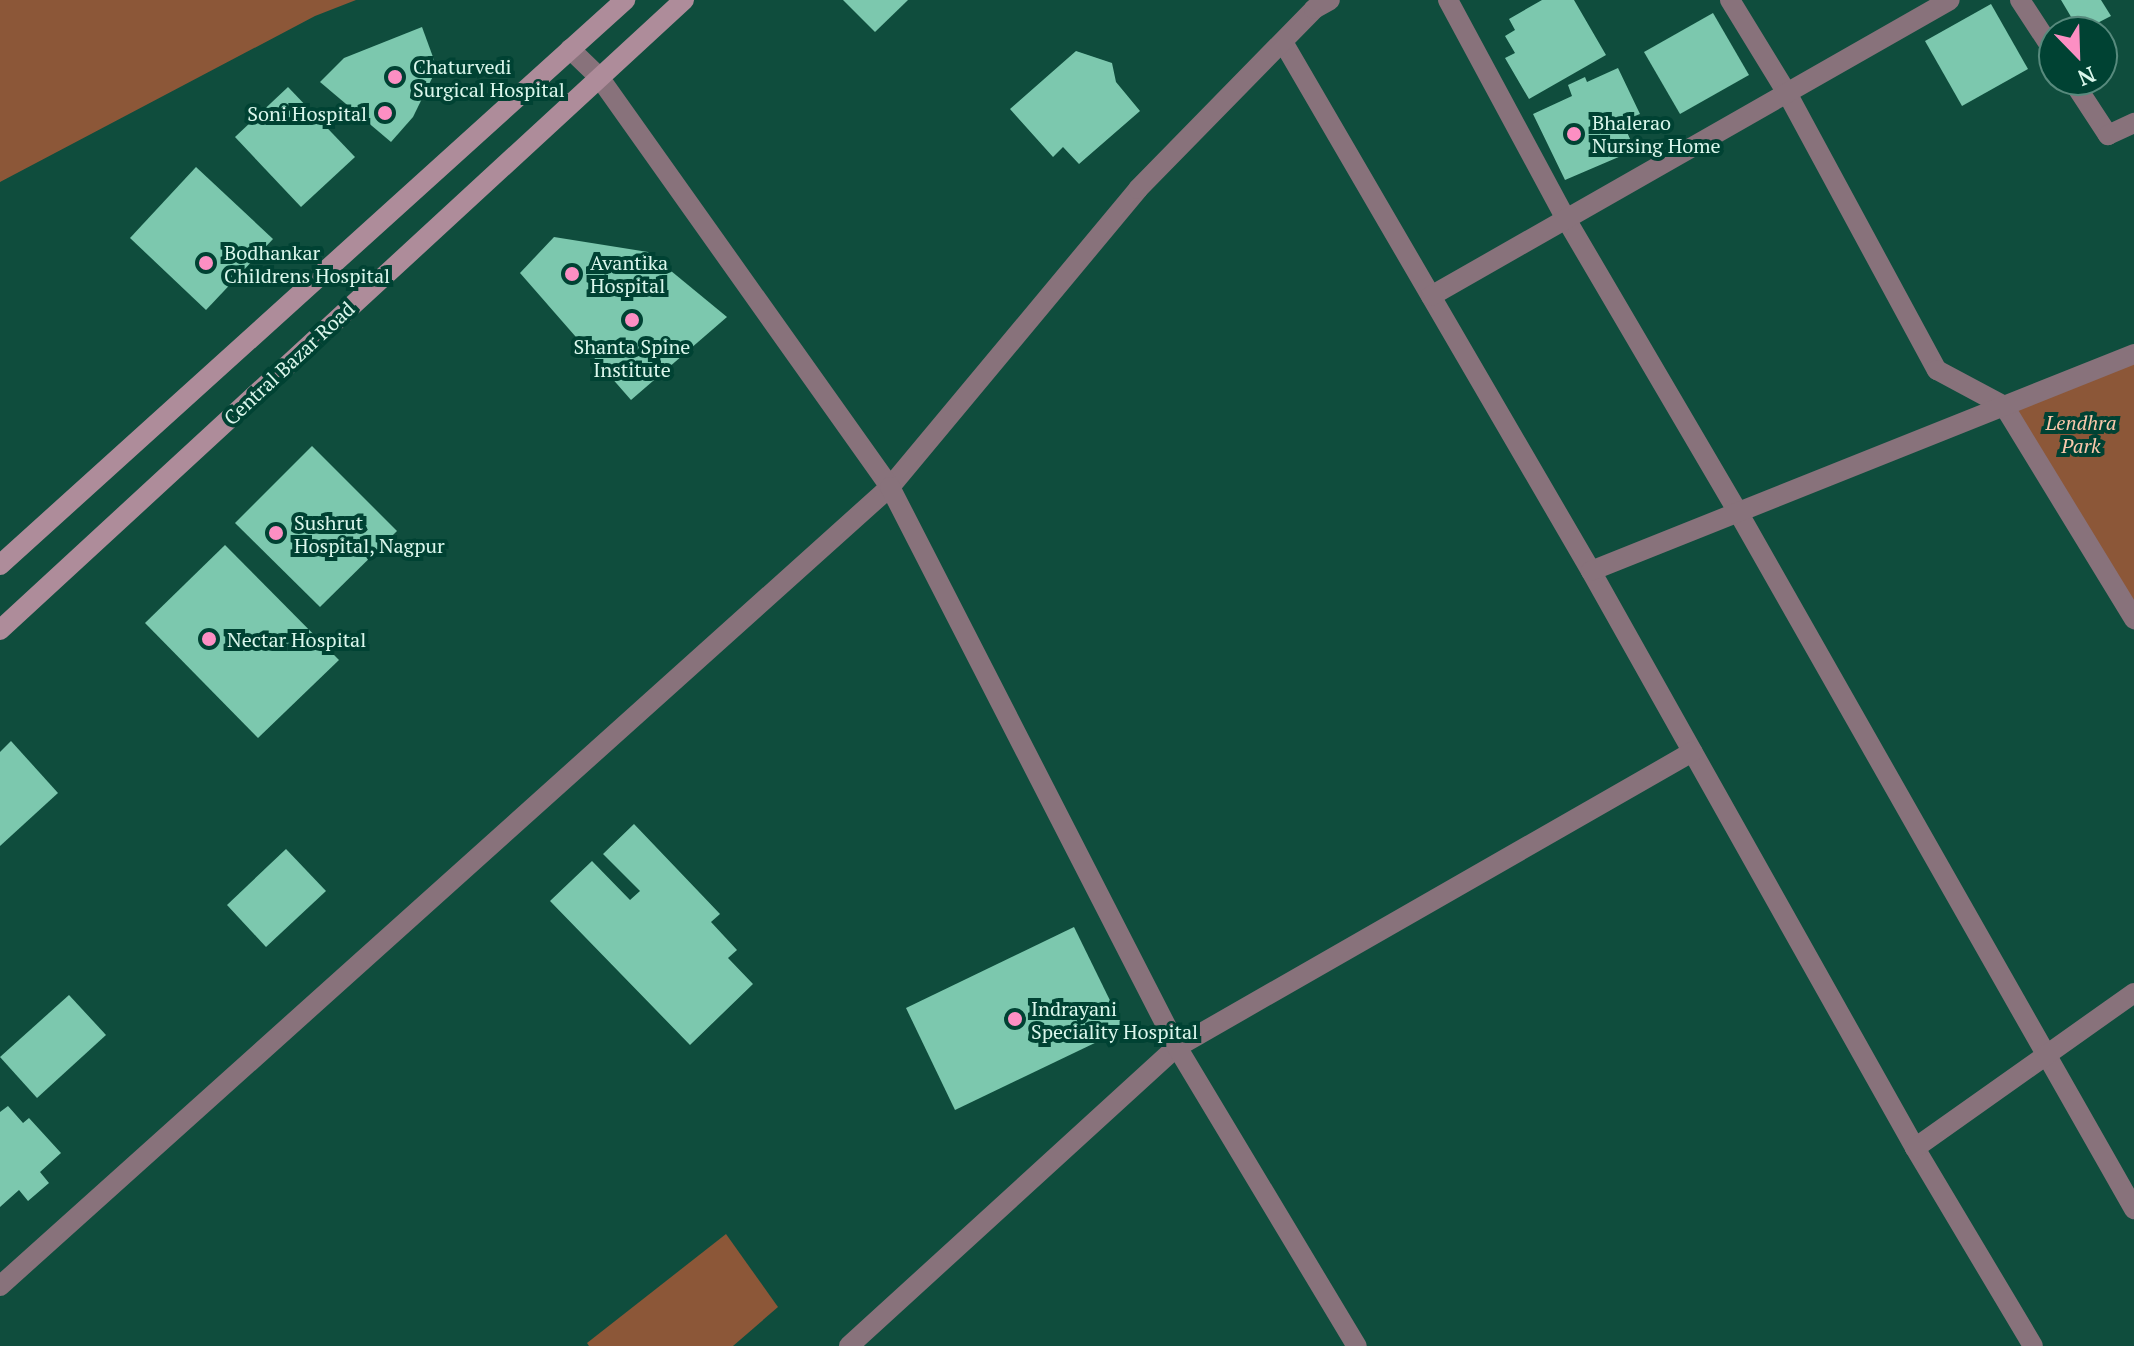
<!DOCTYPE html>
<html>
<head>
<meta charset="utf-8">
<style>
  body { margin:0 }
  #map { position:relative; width:2134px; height:1346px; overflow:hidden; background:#0f4d3d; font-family:"PT Serif",serif }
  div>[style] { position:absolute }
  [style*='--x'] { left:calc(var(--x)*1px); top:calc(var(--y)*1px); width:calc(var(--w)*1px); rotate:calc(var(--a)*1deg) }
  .green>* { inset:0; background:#8c5738 }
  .building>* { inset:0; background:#7cc8ae }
  .minor>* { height:20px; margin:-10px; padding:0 10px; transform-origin:10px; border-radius:10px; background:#88727b }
  .tertiary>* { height:20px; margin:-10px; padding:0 10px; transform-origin:10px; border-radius:10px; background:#88727b }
  .secondary>* { height:20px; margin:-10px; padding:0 10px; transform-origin:10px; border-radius:10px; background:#ae8c9a }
  .dots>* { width:22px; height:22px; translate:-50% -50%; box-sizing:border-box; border:4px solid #004233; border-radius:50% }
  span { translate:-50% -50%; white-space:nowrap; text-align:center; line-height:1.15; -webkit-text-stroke:8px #004233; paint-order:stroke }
  .poi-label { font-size:20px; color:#daf7ec }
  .left { translate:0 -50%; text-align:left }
  .right { translate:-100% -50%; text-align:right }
  .street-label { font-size:20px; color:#daf7ec }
  .park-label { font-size:20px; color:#fac8ac; font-style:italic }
  .north { position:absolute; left:2038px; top:16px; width:80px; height:80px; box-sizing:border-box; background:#004233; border:2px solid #578a7d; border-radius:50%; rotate:157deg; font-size:22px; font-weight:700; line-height:32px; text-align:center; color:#daf7ec }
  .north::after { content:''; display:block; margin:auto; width:28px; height:36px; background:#fc8fc3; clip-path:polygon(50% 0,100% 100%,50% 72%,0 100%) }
</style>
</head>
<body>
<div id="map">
  <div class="green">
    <div style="clip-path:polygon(0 0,356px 0,315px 16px,0 182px)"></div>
    <div style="clip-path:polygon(2134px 354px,2134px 619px,2004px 406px)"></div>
    <div style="clip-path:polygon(726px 1234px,778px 1307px,733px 1346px,589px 1346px,587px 1343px)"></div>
  </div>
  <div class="building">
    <div style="clip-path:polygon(843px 0,908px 0,875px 32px)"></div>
    <div style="clip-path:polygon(1542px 0,1574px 0,1606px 55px,1529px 99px,1505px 58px,1515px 53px,1505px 36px,1515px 30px,1509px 19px)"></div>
    <div style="clip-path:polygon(2061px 0,2101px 0,2111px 16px,2080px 32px)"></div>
    <div style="clip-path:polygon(1991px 4px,2028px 69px,1962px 106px,1925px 41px)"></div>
    <div style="clip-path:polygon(1713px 13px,1749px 75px,1680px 114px,1644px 52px)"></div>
    <div style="clip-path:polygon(422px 27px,437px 68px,413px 117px,391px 142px,320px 82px,344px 58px)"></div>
    <div style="clip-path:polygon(1076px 51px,1112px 63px,1116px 82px,1140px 111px,1079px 164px,1063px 147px,1053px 157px,1010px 109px)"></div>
    <div style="clip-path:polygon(1618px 68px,1640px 114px,1622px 121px,1635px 150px,1565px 180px,1533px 114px,1572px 96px,1568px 85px,1585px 77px,1587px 82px)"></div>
    <div style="clip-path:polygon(288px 87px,355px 157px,301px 207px,235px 137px)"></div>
    <div style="clip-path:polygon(196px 167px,273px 239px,206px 310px,130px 238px)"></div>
    <div style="clip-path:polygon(554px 237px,648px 252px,727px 317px,631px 400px,520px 273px)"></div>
    <div style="clip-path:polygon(312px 446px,397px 531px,320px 607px,235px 523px)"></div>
    <div style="clip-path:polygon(225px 545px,339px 660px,258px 738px,145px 623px)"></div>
    <div style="clip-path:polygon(11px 741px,58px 793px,0 846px,0 752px)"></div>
    <div style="clip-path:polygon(634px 824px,720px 914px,711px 922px,737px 950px,728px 958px,753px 984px,690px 1045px,550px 901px,592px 861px,630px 900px,640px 891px,603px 854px)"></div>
    <div style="clip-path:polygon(286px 849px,326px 891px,266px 947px,227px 905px)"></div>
    <div style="clip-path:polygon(1074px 927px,1124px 1029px,955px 1110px,906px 1008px)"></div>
    <div style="clip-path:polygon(69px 995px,106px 1035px,37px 1098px,0 1057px)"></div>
    <div style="clip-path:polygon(8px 1106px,23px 1123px,29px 1118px,61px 1153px,40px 1172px,49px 1183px,28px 1201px,19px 1190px,0 1207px,0 1112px)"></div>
  </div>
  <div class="minor">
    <div style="--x:1448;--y:0;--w:249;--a:61.7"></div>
    <div style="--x:1566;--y:219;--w:340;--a:59.6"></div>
    <div style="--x:1738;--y:512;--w:802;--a:60.4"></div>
    <div style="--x:1730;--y:0;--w:109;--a:58.5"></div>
    <div style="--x:1787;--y:93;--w:315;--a:61.6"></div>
    <div style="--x:1937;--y:370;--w:76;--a:28.2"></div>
    <div style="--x:2004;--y:406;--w:250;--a:58.6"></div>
    <div style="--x:2020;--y:0;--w:62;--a:56.8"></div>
    <div style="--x:1283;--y:42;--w:612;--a:59.79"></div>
    <div style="--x:1591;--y:571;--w:662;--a:60.68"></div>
    <div style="--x:1915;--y:1148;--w:230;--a:59.2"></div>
    <div style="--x:2072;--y:80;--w:66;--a:56.8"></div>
    <div style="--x:2108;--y:135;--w:29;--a:-25"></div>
    <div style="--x:1431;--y:296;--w:597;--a:-29.7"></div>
    <div style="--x:1591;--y:571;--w:585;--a:-21.78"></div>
    <div style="--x:1915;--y:1148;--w:268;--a:-35.3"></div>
    <div style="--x:0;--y:1286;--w:1196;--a:-41.92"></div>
    <div style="--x:890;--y:487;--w:388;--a:-50.2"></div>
    <div style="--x:1138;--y:189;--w:252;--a:-45.6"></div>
    <div style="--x:1314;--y:9;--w:18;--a:-29"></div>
    <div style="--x:849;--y:1346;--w:444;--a:-42.4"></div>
    <div style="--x:1177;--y:1047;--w:594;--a:-29.8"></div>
  </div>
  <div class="tertiary">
    <div style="--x:570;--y:49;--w:40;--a:44"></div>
    <div style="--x:599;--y:77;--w:503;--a:54.63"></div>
    <div style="--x:890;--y:487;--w:629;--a:62.86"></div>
    <div style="--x:1177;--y:1047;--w:349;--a:59"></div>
  </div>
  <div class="secondary">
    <div style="--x:0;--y:565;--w:843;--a:-42.11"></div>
    <div style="--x:0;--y:630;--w:930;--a:-42.65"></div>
  </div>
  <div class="dots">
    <div style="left:395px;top:77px;background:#fc8fc3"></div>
    <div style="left:385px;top:113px;background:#fc8fc3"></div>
    <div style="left:1574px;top:134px;background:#fc8fc3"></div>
    <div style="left:206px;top:263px;background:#fc8fc3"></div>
    <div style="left:572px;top:274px;background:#fc8fc3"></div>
    <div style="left:632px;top:320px;background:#fc8fc3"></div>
    <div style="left:276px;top:533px;background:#fc8fc3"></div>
    <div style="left:209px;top:639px;background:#fc8fc3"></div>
    <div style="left:1015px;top:1019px;background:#fc8fc3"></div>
  </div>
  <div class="poi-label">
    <span class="left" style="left:413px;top:78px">Chaturvedi<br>Surgical Hospital</span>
    <span class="right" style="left:367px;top:113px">Soni Hospital</span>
    <span class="left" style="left:1592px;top:134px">Bhalerao<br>Nursing Home</span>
    <span class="left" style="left:224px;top:264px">Bodhankar<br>Childrens Hospital</span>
    <span class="left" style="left:590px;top:274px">Avantika<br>Hospital</span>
    <span style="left:632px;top:358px">Shanta Spine<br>Institute</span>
    <span class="left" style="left:294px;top:534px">Sushrut<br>Hospital, Nagpur</span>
    <span class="left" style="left:227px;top:639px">Nectar Hospital</span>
    <span class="left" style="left:1031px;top:1020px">Indrayani<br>Speciality Hospital</span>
  </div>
  <div class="street-label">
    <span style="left:289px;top:363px;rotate:-43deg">Central Bazar Road</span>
  </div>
  <div class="park-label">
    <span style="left:2081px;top:434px">Lendhra<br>Park</span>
  </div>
  <div class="north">N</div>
</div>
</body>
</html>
